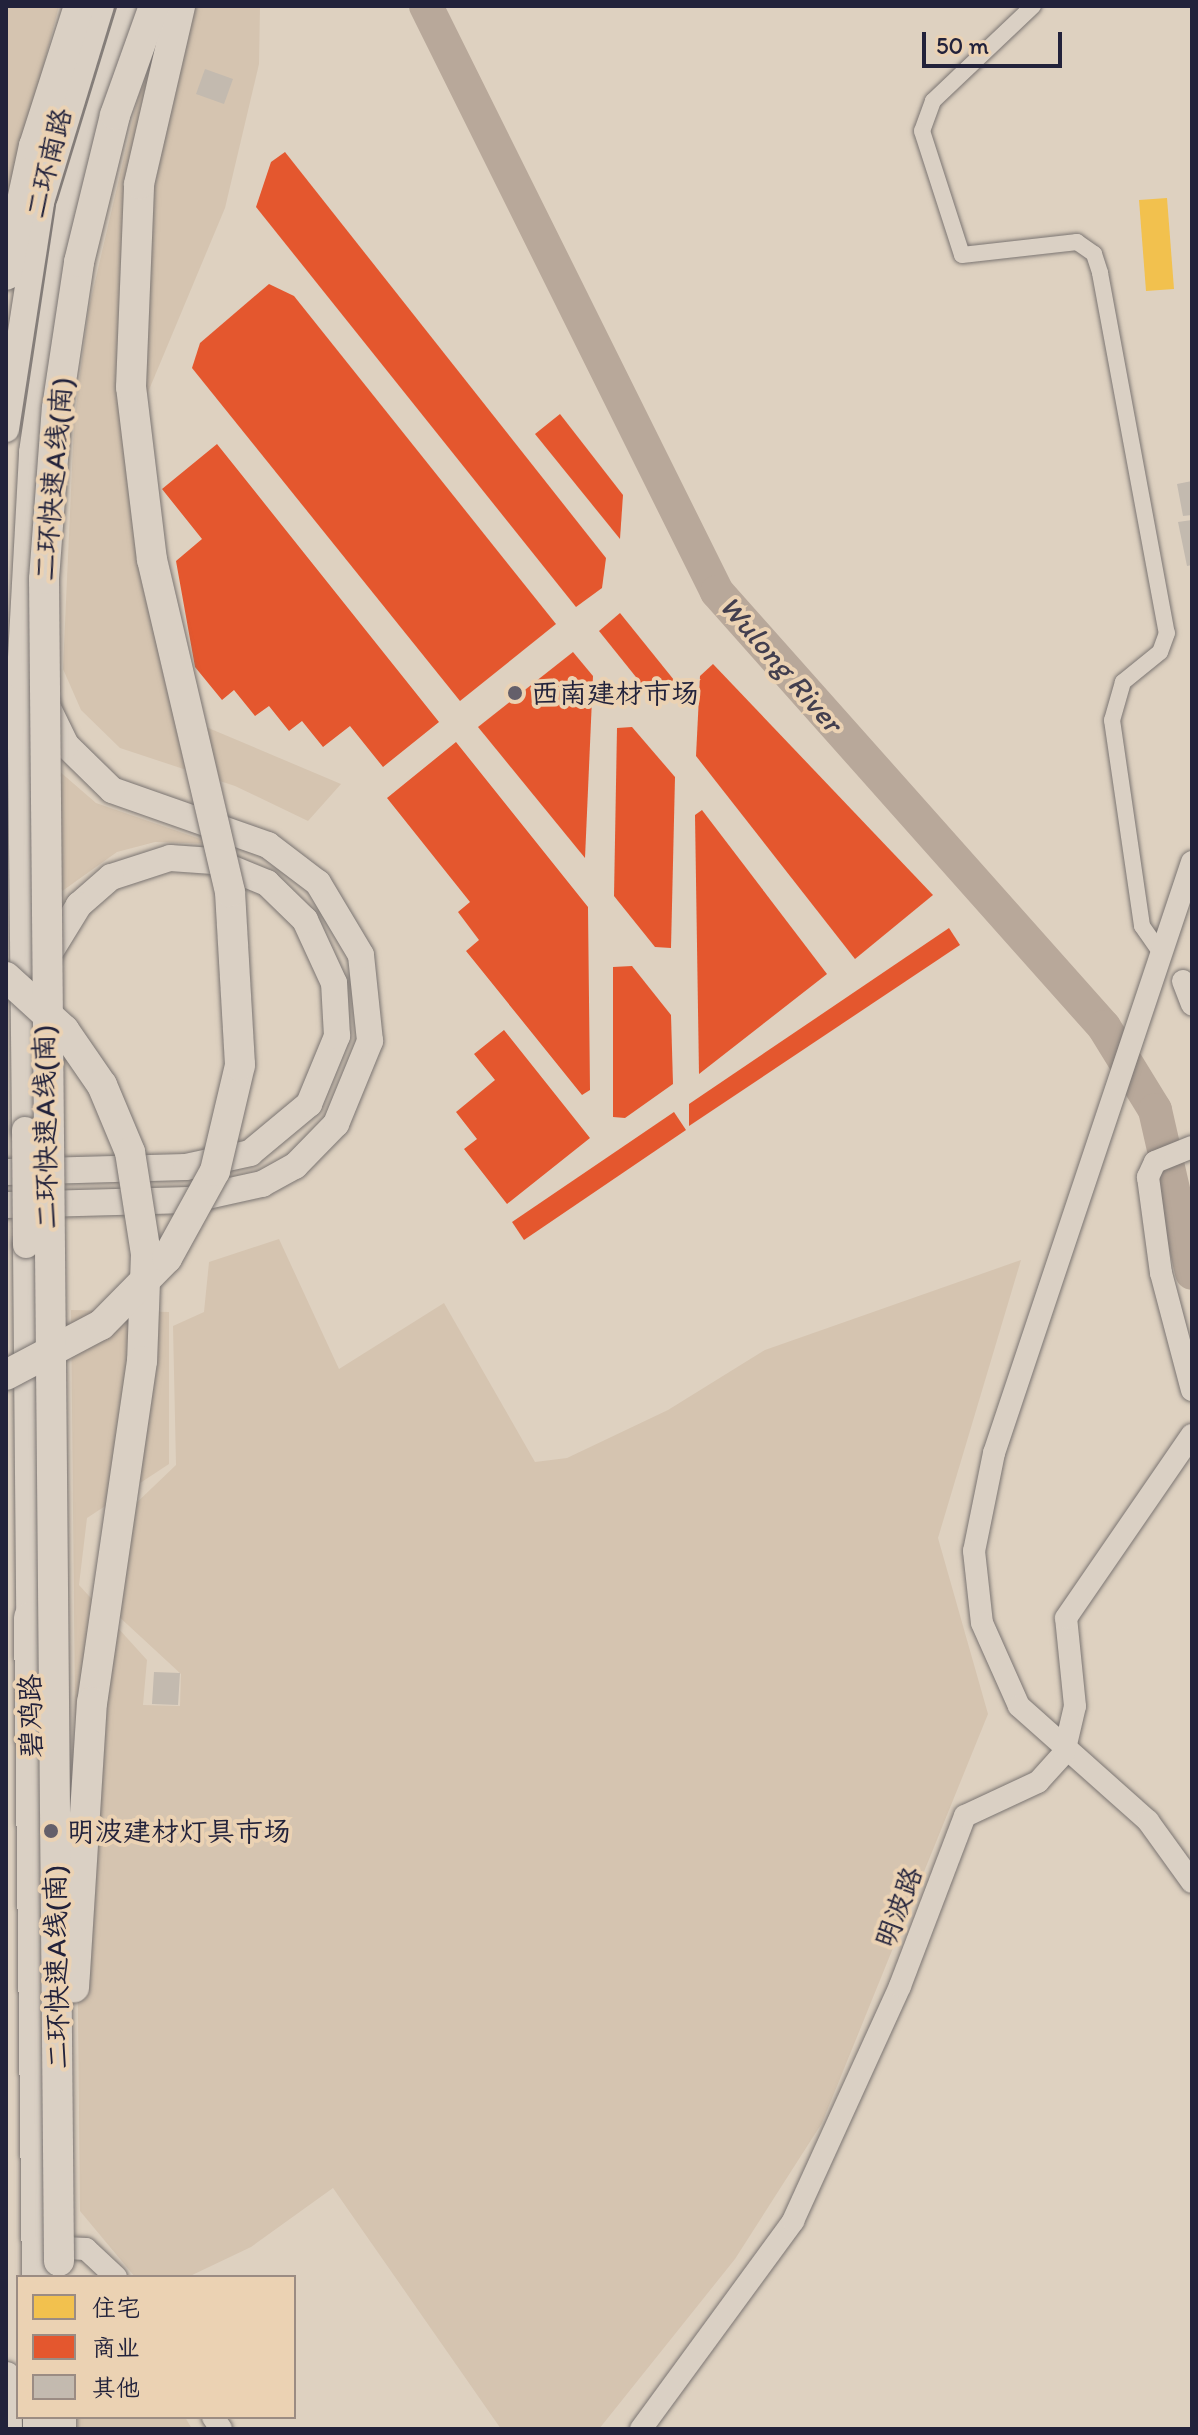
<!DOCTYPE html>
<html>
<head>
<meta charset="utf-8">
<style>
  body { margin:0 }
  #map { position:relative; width:1198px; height:2435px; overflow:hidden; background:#ded1c0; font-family:Itim,"LXGW WenKai TC",sans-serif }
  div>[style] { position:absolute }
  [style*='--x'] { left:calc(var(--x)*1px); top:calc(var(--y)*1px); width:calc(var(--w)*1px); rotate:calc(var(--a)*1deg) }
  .green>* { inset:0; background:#d5c4b0 }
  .homes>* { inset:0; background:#f2c14e }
  .shops>* { inset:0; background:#e4572e }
  .river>* { height:34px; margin:-17px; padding:0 17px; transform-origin:17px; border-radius:17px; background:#b8a89a }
  .building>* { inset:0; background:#c3baaf }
  .roads { filter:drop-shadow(0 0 2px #7b7572) drop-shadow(0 0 2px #7b7572) }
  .street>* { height:16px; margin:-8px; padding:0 8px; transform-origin:8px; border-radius:8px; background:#dad0c4 }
  .secondary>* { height:22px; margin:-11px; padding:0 11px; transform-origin:11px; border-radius:11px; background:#dad0c4 }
  .primary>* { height:26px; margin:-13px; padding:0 13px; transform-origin:13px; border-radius:13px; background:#dad0c4 }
  .highway>* { height:30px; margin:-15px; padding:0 15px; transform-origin:15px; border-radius:15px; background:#dad0c4 }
  .bridges { filter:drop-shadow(0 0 2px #7b7572) drop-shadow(0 0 2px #7b7572) }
  .primary-bridge>* { height:26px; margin:-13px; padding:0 13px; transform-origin:13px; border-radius:13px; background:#dad0c4 }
  .highway-bridge>* { height:30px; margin:-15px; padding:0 15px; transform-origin:15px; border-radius:15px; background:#dad0c4 }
  .dots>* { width:22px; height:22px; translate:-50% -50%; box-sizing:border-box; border:4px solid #ebd2b3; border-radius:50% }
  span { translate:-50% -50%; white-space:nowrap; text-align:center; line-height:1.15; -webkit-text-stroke:8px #ebd2b3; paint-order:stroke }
  .street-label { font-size:28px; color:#22223b }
  .poi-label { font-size:28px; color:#22223b }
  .left { translate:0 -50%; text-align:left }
  .water-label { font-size:30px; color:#433f4f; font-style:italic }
  .frame { position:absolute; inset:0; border:8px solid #22223b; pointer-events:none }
  .legend { position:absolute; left:16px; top:2275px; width:280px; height:144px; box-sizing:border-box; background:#ebd2b3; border:2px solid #9b8c83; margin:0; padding:10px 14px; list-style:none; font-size:24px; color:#22223b }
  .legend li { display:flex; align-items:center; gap:16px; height:40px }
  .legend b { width:40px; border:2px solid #9b8c83 }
  .scale { position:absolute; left:922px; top:32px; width:140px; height:36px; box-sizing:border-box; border:4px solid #22223b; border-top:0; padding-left:10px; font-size:24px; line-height:28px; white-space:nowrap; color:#22223b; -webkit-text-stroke:6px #ebd2b3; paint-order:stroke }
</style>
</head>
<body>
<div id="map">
  <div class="green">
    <div style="clip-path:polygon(6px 6px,59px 6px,6px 211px)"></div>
    <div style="clip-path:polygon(179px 6px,260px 6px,259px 64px,225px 208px,141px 409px,173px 604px,206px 727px,341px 784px,308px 821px,235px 786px,120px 748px,81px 710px,63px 669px,74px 423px,88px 312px,138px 97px)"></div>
    <div style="clip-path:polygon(51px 764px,96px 803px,215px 844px,155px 842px,117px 852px,51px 899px)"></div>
    <div style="clip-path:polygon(279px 1239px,339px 1369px,444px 1303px,535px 1462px,567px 1458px,668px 1410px,765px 1350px,1021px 1260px,938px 1538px,988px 1714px,822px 2123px,735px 2259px,599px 2429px,501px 2429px,333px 2188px,251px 2247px,188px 2277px,135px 2277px,80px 2211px,71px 1310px,169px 1312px,169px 1464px,87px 1518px,79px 1585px,147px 1660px,143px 1705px,180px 1706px,181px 1674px,115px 1613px,130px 1509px,176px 1465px,173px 1326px,204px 1312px,209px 1262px)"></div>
    <div style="clip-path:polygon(77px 2417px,185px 2417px,192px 2429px,78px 2429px)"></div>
  </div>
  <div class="homes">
    <div style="clip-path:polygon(1167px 198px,1174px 289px,1146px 291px,1139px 200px)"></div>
  </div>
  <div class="shops">
    <div style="clip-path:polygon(285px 152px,606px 558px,602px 588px,576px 607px,256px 207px,271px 162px)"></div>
    <div style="clip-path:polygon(269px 284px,294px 296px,556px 624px,460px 701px,192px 368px,200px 343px)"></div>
    <div style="clip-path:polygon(560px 414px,623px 495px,620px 539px,535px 434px)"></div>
    <div style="clip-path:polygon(217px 444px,439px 722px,383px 767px,350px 726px,323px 747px,302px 721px,289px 731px,269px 706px,255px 716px,234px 690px,222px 700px,195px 667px,176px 561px,202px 539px,162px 489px)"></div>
    <div style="clip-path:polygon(620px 613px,674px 680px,652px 697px,599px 631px)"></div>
    <div style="clip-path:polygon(573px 652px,593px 676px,585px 858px,478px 727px)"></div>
    <div style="clip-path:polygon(713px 664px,933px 895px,855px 959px,696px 756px,700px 676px)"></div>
    <div style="clip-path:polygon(632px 727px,675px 777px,671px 948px,655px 947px,614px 896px,617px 728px)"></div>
    <div style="clip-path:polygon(456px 742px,588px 907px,590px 1090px,582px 1095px,466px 951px,479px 940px,458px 912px,470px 902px,387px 798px)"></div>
    <div style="clip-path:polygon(702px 810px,827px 974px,699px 1074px,695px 815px)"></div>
    <div style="clip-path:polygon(949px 928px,960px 945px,689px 1126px,689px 1104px)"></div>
    <div style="clip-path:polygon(632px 966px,671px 1015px,673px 1084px,625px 1118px,613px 1117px,613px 967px)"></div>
    <div style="clip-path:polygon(504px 1030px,590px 1138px,507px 1204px,464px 1149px,477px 1139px,456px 1112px,495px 1080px,474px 1054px)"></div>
    <div style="clip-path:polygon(674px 1112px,686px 1130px,524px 1240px,512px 1222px)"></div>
  </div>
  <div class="river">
    <div style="--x:426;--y:6;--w:654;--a:63.59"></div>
    <div style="--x:717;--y:592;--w:582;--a:48.34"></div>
    <div style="--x:1104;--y:1027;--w:97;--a:58.4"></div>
    <div style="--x:1155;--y:1110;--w:167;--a:77.2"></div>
  </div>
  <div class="building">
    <div style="clip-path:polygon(205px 69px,233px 79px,224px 104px,196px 94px)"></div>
    <div style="clip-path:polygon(1192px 481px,1192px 515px,1183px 516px,1177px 484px)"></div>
    <div style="clip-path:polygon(1192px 520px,1192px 565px,1187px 566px,1178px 522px)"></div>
    <div style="clip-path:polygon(154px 1672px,180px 1673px,178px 1705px,152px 1704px)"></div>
  </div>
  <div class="roads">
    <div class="street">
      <div style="--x:1033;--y:6;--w:138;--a:136.5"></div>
      <div style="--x:933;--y:101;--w:32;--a:110"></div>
      <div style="--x:922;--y:131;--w:130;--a:72.1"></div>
      <div style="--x:962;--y:255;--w:116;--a:-6.4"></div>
      <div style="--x:1077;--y:242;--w:21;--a:35"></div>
      <div style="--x:1094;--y:254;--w:20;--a:72"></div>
      <div style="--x:1100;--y:273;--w:366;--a:79.5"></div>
      <div style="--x:1167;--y:633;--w:20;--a:110"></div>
      <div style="--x:1160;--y:652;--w:48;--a:141"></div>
      <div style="--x:1123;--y:682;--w:40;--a:106"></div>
      <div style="--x:1112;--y:720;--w:208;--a:81.7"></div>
      <div style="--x:1142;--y:926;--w:35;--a:55"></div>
    </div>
    <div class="secondary">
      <div style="--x:1192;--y:862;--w:623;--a:108.52"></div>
      <div style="--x:994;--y:1453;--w:100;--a:101.5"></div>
      <div style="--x:974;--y:1551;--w:72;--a:83.7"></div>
      <div style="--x:982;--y:1623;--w:91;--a:66"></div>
      <div style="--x:1019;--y:1706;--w:173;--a:41.7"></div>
      <div style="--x:1148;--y:1821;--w:75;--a:54.2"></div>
      <div style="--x:1183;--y:981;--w:25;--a:69"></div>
      <div style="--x:1192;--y:1147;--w:40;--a:158"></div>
      <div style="--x:1155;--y:1162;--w:17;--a:115"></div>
      <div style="--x:1148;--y:1177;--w:97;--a:82.3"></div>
      <div style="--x:1161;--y:1273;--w:121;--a:75.2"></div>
      <div style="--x:44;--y:2247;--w:42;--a:2.7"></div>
      <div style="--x:86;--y:2249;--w:41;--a:43"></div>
      <div style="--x:213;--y:2417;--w:14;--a:56"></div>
      <div style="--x:641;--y:2429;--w:258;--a:-53.8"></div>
      <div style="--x:793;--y:2221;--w:258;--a:-65.5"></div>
      <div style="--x:900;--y:1986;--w:182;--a:-69.1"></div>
      <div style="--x:965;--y:1816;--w:81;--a:-25"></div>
      <div style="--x:1038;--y:1782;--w:39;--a:-48"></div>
      <div style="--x:1064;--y:1753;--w:48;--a:-76.8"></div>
      <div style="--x:1075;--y:1706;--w:88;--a:-95.8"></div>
      <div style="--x:1066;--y:1618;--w:222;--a:-55.5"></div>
    </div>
    <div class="primary">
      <div style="--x:6;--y:429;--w:230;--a:-81.2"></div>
      <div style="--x:41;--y:202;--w:205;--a:-73"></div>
      <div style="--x:25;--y:1130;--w:454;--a:-90.6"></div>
      <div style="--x:20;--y:676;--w:224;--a:-86.9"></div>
      <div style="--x:32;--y:452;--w:247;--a:-81.4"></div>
      <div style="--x:69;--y:208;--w:211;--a:-72.9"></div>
      <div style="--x:6;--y:1172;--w:180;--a:-1.6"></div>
      <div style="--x:186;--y:1167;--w:66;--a:-12.3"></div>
      <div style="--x:250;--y:1153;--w:77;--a:-39.7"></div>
      <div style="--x:309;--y:1104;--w:74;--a:-67.6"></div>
      <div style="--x:337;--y:1036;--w:53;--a:-93.2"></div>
      <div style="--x:334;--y:983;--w:69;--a:-114.7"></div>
      <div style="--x:305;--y:920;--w:53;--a:-135.8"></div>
      <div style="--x:267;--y:883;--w:58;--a:-157.8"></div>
      <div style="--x:213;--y:861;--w:43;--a:-176"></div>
      <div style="--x:170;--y:858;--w:62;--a:162.1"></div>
      <div style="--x:111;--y:877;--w:43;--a:138.8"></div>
      <div style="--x:79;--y:905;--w:61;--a:121.6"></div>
      <div style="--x:6;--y:1205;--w:183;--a:-1.6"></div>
      <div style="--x:189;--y:1200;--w:75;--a:-12.4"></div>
      <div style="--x:262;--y:1184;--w:38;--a:-29"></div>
      <div style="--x:295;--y:1166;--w:59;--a:-45.7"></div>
      <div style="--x:336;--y:1124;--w:90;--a:-67.7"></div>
      <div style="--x:370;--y:1041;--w:86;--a:-96"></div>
      <div style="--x:361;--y:955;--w:84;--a:-120.8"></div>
      <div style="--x:318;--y:883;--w:63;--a:-142.8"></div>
      <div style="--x:268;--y:845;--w:165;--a:-160.6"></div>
      <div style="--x:112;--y:790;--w:64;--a:-135.6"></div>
      <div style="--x:66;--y:745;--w:46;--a:-116"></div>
      <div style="--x:26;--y:1245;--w:372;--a:89.5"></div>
    </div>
    <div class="highway">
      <div style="--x:6;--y:275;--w:132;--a:-77.8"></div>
      <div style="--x:34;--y:146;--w:147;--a:-72.2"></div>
      <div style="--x:29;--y:1617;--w:660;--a:89.31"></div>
      <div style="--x:6;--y:2377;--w:52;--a:88.9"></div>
      <div style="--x:38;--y:2417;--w:12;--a:90"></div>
      <div style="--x:61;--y:2417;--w:12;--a:90"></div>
    </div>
  </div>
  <div class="bridges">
    <div class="primary-bridge">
      <div style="--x:25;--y:1130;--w:115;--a:89.5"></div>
    </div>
    <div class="highway-bridge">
      <div style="--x:6;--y:977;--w:79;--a:42.4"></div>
      <div style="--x:64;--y:1030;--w:67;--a:55.4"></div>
      <div style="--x:102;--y:1085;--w:73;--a:67.3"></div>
      <div style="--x:130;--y:1152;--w:103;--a:81.1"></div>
      <div style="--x:146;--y:1254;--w:107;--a:92.1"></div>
      <div style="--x:142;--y:1361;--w:345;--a:98.3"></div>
      <div style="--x:92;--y:1702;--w:286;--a:93.6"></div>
      <div style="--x:6;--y:1375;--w:107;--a:-27.8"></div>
      <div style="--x:101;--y:1325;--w:94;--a:-45.4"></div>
      <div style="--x:167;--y:1258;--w:99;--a:-61.1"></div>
      <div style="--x:215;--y:1171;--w:109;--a:-76.7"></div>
      <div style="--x:240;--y:1065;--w:173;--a:-93.3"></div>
      <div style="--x:230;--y:892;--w:341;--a:-103.2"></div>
      <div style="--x:152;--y:560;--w:174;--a:-96.9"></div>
      <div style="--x:131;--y:387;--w:203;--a:-87.7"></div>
      <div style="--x:139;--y:184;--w:183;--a:-77"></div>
      <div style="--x:59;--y:2261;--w:1682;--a:-90.51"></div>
      <div style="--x:44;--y:579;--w:171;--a:-85.7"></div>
      <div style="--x:57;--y:408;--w:148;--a:-81.4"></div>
      <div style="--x:79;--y:262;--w:151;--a:-76.2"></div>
      <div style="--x:115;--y:115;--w:116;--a:-70.3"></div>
    </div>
  </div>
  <div class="dots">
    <div style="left:515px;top:693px;background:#645f6a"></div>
    <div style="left:51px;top:1831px;background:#645f6a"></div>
  </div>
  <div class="street-label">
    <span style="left:48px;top:163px;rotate:-76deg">二环南路</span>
    <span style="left:53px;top:479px;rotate:-85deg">二环快速A线(南)</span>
    <span style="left:45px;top:1127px;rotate:-91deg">二环快速A线(南)</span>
    <span style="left:30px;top:1716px;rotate:-91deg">碧鸡路</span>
    <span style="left:898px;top:1907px;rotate:-69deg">明波路</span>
    <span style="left:56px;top:1967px;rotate:-91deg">二环快速A线(南)</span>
  </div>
  <div class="poi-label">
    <span class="left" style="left:531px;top:693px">西南建材市场</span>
    <span class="left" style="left:67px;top:1831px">明波建材灯具市场</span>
  </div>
  <div class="water-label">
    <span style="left:781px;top:664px;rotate:49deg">Wulong River</span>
  </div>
  <div class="frame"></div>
  <ul class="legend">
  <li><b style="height:22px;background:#f2c14e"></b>住宅</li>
  <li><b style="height:22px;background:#e4572e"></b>商业</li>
  <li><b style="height:22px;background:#c3baaf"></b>其他</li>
  </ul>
  <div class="scale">50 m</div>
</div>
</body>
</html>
